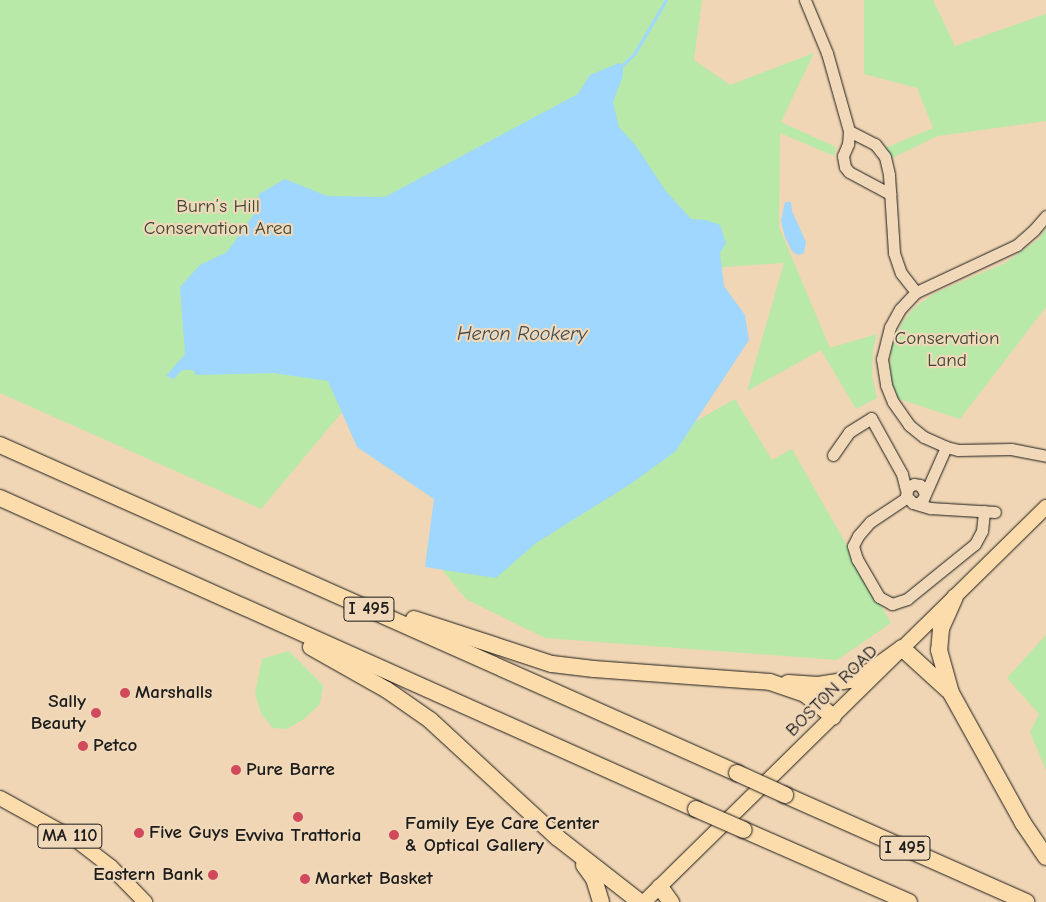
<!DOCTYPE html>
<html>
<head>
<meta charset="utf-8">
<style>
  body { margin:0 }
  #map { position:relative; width:1046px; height:902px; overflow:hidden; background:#f0d6b4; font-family:"Comic Neue",sans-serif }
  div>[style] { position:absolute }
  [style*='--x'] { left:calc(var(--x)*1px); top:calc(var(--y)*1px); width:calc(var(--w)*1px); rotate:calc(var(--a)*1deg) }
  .green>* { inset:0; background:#b8e9a9 }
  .water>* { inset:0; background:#9fd7ff }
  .stream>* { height:2.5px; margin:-1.25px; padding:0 1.25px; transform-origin:1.25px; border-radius:1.25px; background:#9fd7ff }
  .roads { filter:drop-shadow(0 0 1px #1c1c1c) drop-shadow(0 0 1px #1c1c1c) }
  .minor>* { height:11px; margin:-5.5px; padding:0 5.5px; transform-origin:5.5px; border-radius:5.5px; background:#f0d8b8 }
  .major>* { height:14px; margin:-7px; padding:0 7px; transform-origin:7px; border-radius:7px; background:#fddcac }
  .highway>* { height:16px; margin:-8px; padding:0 8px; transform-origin:8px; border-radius:8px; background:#fddcac }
  .bridges { filter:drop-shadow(0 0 1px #1c1c1c) drop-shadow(0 0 1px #1c1c1c) }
  .highway-bridge>* { height:16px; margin:-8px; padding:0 8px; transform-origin:8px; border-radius:8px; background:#fddcac }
  .dots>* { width:14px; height:14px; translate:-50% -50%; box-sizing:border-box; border:2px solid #f0d8b8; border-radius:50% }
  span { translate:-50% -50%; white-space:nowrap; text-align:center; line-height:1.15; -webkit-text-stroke:4.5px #f0d8b8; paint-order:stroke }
  .shield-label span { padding:1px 4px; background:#f0d8b8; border:1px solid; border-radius:4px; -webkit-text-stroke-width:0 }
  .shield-label { font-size:18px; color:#1c1c1c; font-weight:700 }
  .park-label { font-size:19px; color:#3b4538 }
  .street-label { font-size:19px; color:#1c1c1c }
  .poi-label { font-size:19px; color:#1c1c1c; font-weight:700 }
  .left { translate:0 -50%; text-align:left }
  .right { translate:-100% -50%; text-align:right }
  .water-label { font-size:20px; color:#3d4b55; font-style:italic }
</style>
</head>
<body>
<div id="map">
  <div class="green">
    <div style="clip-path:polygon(0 0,702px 0,694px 60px,730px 85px,814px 53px,781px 122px,836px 147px,834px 156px,780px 133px,779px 227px,830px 348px,877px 334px,873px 350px,872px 376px,877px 398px,856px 409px,821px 350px,747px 391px,784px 263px,560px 278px,527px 191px,261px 509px,0 393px)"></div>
    <div style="clip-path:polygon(864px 0,933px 0,955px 46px,1046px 14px,1046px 121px,938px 136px,892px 158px,885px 148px,933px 128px,917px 88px,864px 74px)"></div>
    <div style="clip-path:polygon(1046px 228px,1046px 307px,960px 419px,896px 398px,890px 379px,891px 350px,895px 336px,904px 320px,915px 307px,935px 293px,1005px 263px,1039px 239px)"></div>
    <div style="clip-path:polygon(735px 399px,772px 460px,792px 449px,891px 623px,837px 660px,545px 638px,466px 599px,439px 566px)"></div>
    <div style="clip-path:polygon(1046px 635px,1046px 770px,1030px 732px,1039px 714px,1007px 678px)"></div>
    <div style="clip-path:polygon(289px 651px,323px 685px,320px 704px,304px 719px,287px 729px,273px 728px,261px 714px,255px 693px,262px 659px)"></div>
  </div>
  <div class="water">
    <div style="clip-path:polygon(619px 63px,623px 65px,623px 76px,613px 102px,619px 127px,636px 146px,665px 190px,691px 219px,706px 220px,720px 225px,726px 243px,720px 253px,724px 286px,745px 315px,749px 340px,676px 451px,632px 483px,536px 543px,496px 578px,425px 567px,434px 499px,357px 447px,328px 381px,273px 373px,196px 375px,193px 370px,182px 370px,174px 379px,166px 376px,185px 354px,180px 287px,200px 265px,227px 252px,257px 210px,259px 194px,285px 179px,327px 196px,385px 197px,578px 94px,590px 75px)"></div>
    <div style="clip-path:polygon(785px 202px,791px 202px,792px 211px,806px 242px,804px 253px,798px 255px,792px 251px,785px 237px,781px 221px)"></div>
  </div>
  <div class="stream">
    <div style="--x:623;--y:65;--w:17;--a:-45"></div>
    <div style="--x:635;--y:53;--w:61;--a:-59.7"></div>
  </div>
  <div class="roads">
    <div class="minor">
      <div style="--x:805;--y:0;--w:57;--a:67.5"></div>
      <div style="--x:827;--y:53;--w:81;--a:74.2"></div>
      <div style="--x:849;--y:131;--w:13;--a:94"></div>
      <div style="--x:848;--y:144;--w:13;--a:113"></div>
      <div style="--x:843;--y:156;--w:11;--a:80"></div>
      <div style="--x:845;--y:167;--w:6;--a:51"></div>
      <div style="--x:849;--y:172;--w:47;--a:28.2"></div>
      <div style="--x:849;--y:131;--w:29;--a:27"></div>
      <div style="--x:875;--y:144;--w:16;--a:52"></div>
      <div style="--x:885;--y:157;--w:18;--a:77"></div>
      <div style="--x:889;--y:175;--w:78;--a:86.3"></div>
      <div style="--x:894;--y:253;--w:21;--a:71"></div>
      <div style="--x:901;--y:273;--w:24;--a:52"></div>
      <div style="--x:1046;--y:216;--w:18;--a:131"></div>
      <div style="--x:1034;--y:230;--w:23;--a:139"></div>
      <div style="--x:1017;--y:245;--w:111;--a:155"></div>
      <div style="--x:916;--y:292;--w:23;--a:133"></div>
      <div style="--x:900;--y:309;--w:21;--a:119"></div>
      <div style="--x:890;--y:327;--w:33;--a:104"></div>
      <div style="--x:882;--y:359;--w:26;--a:81"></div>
      <div style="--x:886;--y:385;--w:18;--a:68"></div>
      <div style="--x:893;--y:402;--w:28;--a:55"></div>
      <div style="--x:909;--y:425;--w:19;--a:39"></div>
      <div style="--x:924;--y:437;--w:24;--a:24"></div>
      <div style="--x:946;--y:447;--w:12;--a:14"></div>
      <div style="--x:958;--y:450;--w:53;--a:-1.1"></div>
      <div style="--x:1011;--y:449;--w:36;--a:11"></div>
      <div style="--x:833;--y:455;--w:28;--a:-55"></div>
      <div style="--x:849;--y:432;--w:26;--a:-32"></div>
      <div style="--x:871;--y:418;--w:64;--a:61"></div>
      <div style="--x:902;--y:474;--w:16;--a:76"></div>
      <div style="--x:925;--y:493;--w:9;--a:-122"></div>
      <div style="--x:920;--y:485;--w:6;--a:-171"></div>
      <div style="--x:914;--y:484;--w:7;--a:153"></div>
      <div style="--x:908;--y:487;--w:9;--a:103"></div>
      <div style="--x:906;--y:496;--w:10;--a:45"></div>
      <div style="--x:913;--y:503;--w:6;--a:0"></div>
      <div style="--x:919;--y:503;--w:6;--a:-45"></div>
      <div style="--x:923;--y:499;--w:57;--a:-66.1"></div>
      <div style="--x:906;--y:498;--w:43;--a:146.3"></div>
      <div style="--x:870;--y:522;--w:18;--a:131"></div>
      <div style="--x:858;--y:536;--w:11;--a:117"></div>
      <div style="--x:853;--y:546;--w:14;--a:73"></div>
      <div style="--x:857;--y:559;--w:44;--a:59.9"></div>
      <div style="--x:879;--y:597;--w:15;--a:28"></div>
      <div style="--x:892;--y:604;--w:16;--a:-18"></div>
      <div style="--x:907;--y:599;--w:87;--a:-39"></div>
      <div style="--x:975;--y:544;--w:15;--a:-62"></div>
      <div style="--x:982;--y:531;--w:20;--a:-84"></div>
      <div style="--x:916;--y:504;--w:15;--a:16"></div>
      <div style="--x:930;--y:508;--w:65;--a:3.5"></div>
    </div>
    <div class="major">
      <div style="--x:0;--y:798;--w:87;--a:28.9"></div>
      <div style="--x:76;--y:840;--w:44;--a:37.6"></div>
      <div style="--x:111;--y:867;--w:49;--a:45.8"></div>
      <div style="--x:644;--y:902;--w:564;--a:-44.5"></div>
    </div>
    <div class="highway">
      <div style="--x:0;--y:445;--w:807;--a:23.99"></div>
      <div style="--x:0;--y:498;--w:762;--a:24.08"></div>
      <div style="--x:955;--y:597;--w:35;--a:114"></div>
      <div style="--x:941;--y:629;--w:21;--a:95"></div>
      <div style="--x:939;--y:650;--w:45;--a:74.4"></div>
      <div style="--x:951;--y:693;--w:149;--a:61"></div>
      <div style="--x:1023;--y:823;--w:41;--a:55.9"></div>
      <div style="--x:414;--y:619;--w:145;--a:18.1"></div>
      <div style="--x:552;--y:664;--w:42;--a:6.8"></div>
      <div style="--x:594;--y:669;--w:176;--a:4.2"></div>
      <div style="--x:770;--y:682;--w:37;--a:19"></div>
      <div style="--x:805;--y:694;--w:36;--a:39"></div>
      <div style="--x:311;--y:647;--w:87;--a:29.5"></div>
      <div style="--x:387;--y:690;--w:52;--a:34.9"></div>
      <div style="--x:430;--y:720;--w:174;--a:42.7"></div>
      <div style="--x:558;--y:838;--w:104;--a:38"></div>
      <div style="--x:788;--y:683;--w:30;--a:4"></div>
      <div style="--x:818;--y:685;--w:33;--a:-9"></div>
      <div style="--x:851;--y:680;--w:20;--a:-24"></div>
      <div style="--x:869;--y:672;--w:41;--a:-36"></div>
      <div style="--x:902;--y:648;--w:62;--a:42.4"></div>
      <div style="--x:785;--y:795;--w:264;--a:23.9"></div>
      <div style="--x:744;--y:830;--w:180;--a:23.6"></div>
      <div style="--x:584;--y:865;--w:17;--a:54"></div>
      <div style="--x:594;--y:879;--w:24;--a:73"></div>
      <div style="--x:660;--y:887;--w:19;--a:54"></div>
    </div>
  </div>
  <div class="bridges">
    <div class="highway-bridge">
      <div style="--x:737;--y:773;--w:53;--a:24.6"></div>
      <div style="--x:696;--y:809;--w:52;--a:23.6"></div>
    </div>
  </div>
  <div class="dots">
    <div style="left:125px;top:693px;background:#d1495b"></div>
    <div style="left:96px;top:713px;background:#d1495b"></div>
    <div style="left:83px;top:746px;background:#d1495b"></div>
    <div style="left:236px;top:770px;background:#d1495b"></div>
    <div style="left:298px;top:817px;background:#d1495b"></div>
    <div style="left:139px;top:833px;background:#d1495b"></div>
    <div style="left:394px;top:835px;background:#d1495b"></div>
    <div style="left:213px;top:875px;background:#d1495b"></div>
    <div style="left:305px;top:879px;background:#d1495b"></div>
  </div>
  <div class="shield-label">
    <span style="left:369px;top:609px">I 495</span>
    <span style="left:70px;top:836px">MA 110</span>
    <span style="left:905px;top:848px">I 495</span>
  </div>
  <div class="park-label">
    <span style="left:218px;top:218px">Burn’s Hill<br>Conservation Area</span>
    <span style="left:947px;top:350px">Conservation<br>Land</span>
  </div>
  <div class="street-label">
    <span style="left:832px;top:691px;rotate:-45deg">BOSTON ROAD</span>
  </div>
  <div class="poi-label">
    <span class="left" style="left:135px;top:693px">Marshalls</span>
    <span class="right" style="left:86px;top:713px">Sally<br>Beauty</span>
    <span class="left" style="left:93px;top:746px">Petco</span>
    <span class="left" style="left:246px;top:770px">Pure Barre</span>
    <span class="left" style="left:405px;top:835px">Family Eye Care Center<br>&amp; Optical Gallery</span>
    <span class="left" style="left:149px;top:833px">Five Guys</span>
    <span style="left:298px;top:836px">Evviva Trattoria</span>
    <span class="right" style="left:203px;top:875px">Eastern Bank</span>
    <span class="left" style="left:315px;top:879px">Market Basket</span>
  </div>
  <div class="water-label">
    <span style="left:522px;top:333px">Heron Rookery</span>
  </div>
</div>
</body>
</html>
